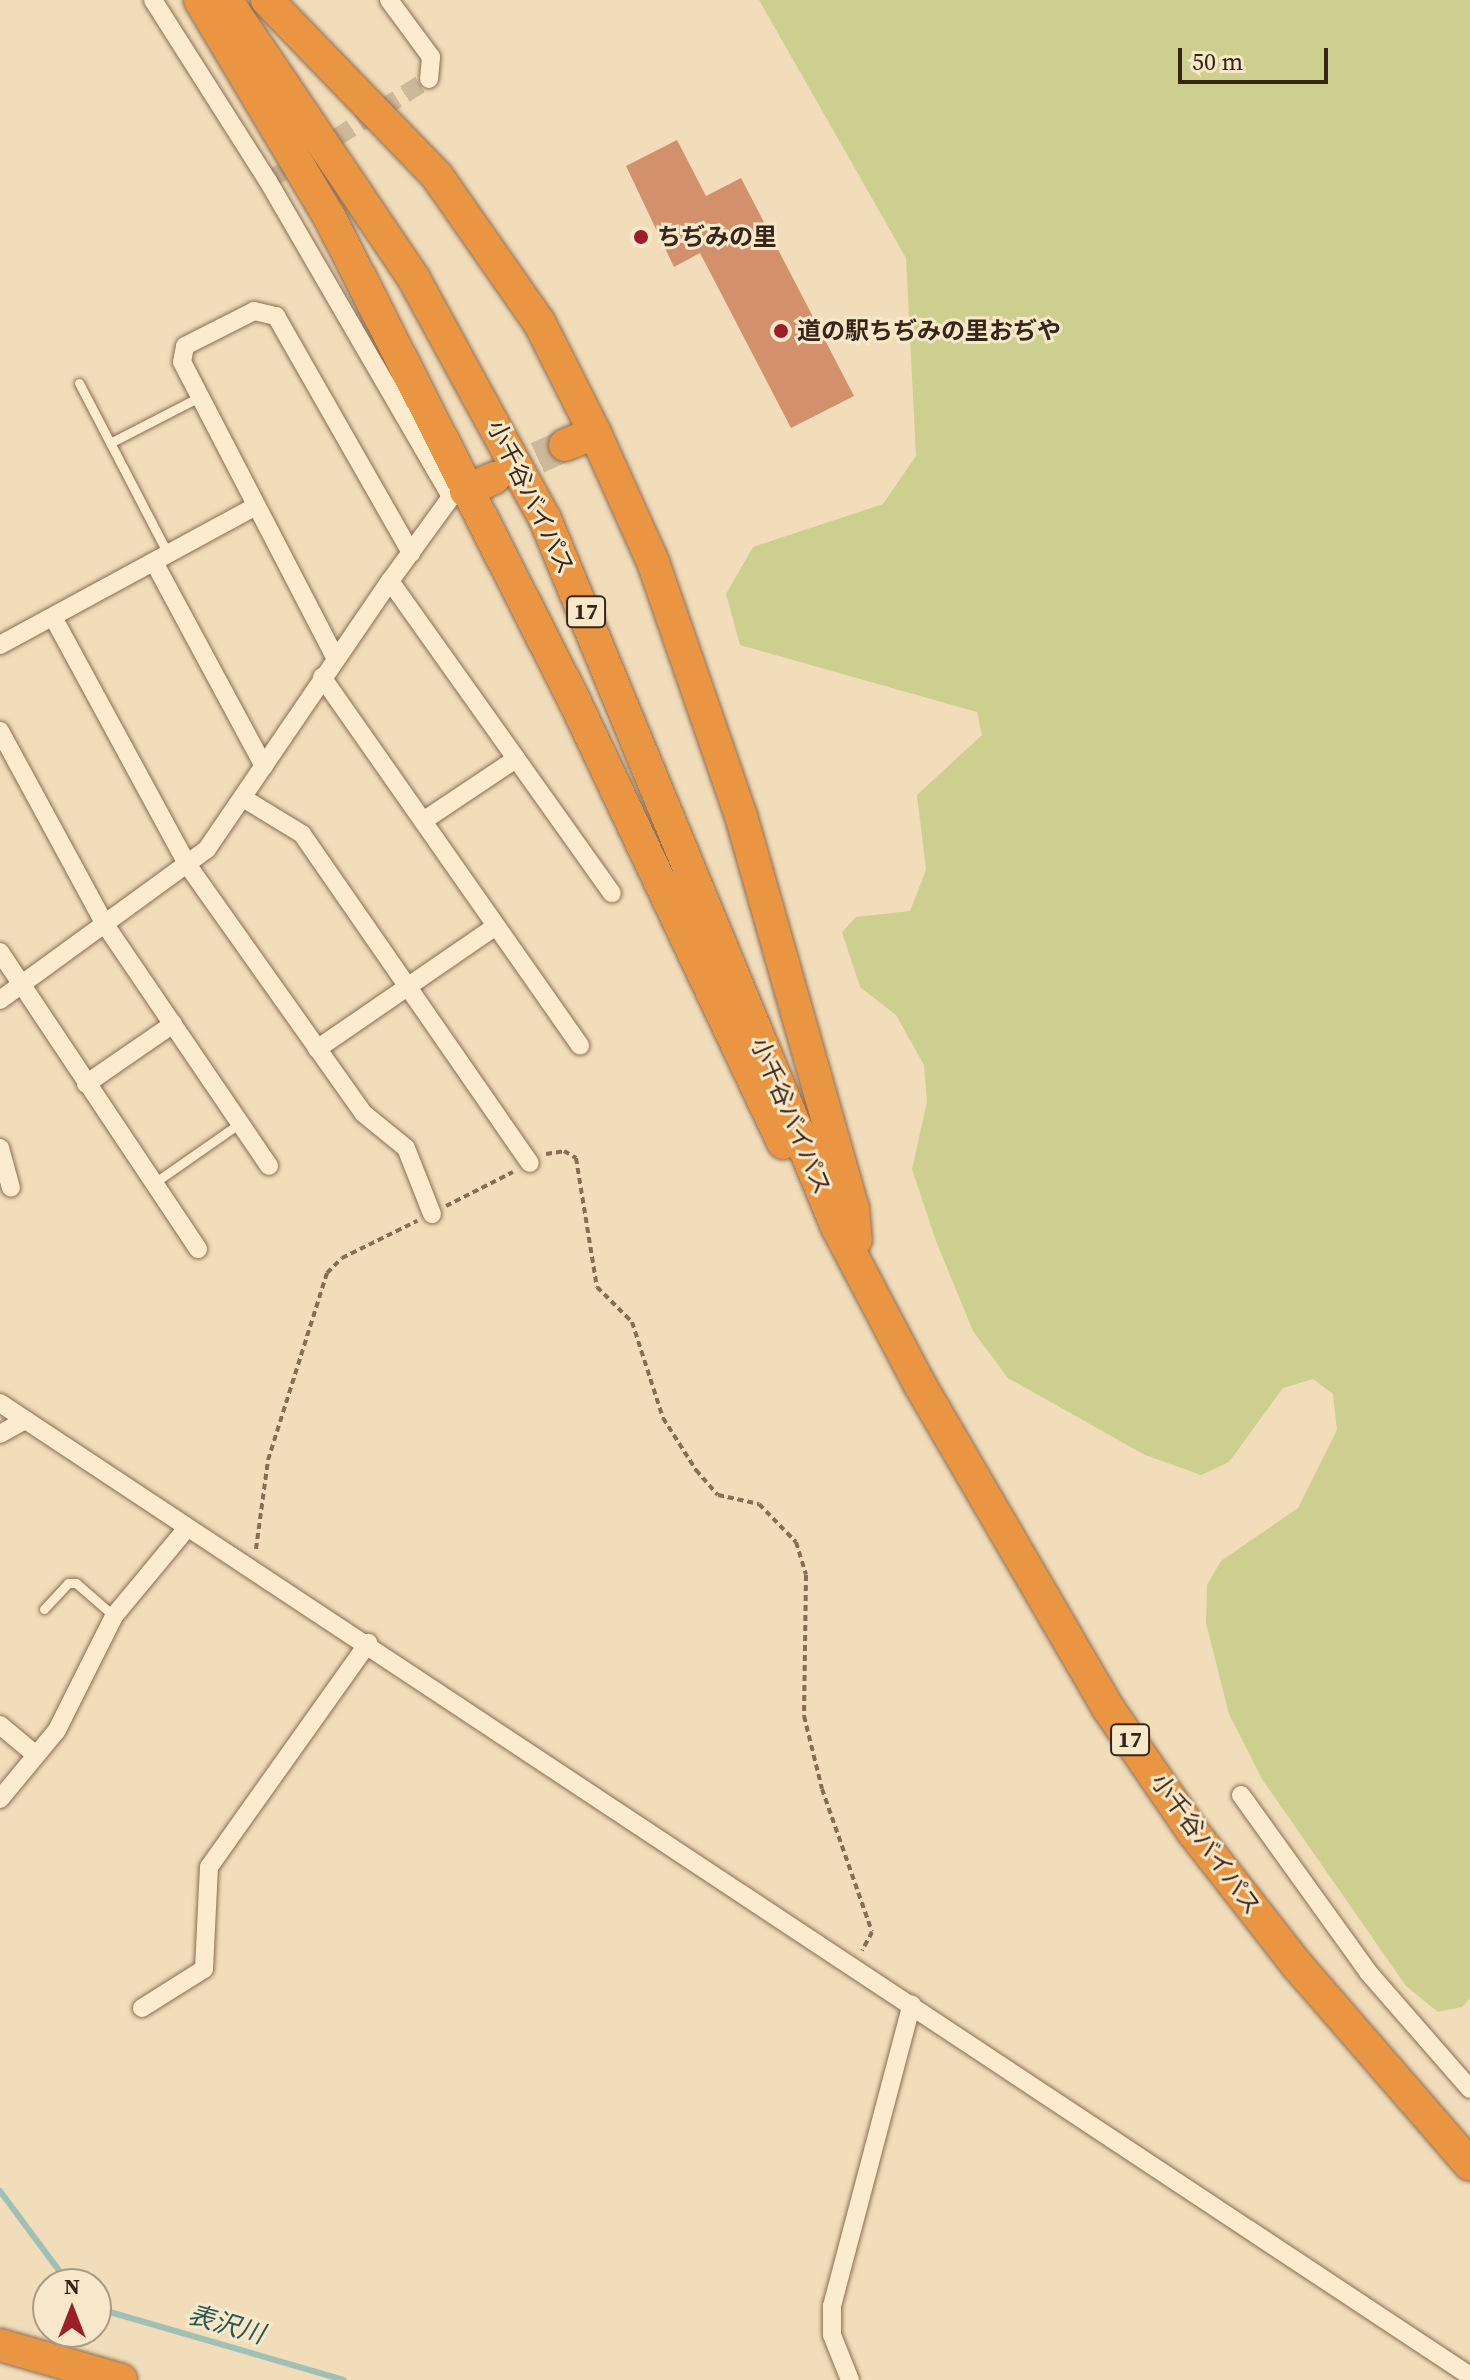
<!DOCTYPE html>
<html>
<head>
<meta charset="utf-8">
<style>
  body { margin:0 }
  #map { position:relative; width:1470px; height:2380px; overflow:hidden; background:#f1ddba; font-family:"Source Serif 4","Noto Sans JP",serif }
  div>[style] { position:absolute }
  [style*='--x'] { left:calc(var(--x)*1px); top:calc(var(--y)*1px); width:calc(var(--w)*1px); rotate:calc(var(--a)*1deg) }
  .green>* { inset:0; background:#cccf8d }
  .stream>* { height:6px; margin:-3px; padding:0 3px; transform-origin:3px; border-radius:3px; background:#9fc1b5 }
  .building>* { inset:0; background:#d3906c }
  .street-tunnel>* { height:18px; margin-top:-9px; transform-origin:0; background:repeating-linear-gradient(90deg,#ccb89a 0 18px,transparent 0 27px) }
  .highway-tunnel>* { height:32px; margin-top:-16px; transform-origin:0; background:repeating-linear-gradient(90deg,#ccb89a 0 32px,transparent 0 48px) }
  .path>* { height:4px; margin-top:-2px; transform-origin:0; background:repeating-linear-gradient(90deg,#896c53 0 6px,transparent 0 10px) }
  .roads { filter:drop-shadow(0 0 2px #896c53) drop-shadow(0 0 2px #896c53) }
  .lane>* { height:9px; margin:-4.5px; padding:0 4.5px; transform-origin:4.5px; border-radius:4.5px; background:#fcebcd }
  .street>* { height:18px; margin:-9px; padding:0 9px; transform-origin:9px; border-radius:9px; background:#fcebcd }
  .highway>* { height:32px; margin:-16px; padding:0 16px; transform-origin:16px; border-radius:16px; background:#ea9541 }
  .dots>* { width:22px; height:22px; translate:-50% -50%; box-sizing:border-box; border:4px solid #f8e8ca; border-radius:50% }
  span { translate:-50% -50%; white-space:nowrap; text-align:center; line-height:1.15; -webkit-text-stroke:6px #f8e8ca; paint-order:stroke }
  .shield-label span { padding:2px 6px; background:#f8e8ca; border:2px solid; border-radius:6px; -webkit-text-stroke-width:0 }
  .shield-label { font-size:22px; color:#362519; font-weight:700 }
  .poi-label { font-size:24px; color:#362519; font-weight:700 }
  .left { translate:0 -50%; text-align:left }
  .street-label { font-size:24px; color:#362519 }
  .water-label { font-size:26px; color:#275851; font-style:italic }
  .north { position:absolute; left:32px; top:2268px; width:80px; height:80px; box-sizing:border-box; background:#f8e8ca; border:2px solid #aa9a83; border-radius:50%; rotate:0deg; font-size:22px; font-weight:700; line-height:32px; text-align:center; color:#362519 }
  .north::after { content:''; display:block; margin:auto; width:28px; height:36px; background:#9d1e27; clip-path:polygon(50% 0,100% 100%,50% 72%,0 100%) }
  .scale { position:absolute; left:1178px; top:48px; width:150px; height:36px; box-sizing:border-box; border:4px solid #362519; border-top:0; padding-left:10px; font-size:24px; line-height:28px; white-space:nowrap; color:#362519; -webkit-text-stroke:6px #f8e8ca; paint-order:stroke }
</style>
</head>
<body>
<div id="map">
  <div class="green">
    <div style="clip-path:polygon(759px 0,1470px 0,1470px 1998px,1462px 2007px,1438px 2012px,1406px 1986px,1262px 1779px,1229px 1714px,1206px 1623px,1207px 1585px,1221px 1561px,1298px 1508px,1337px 1430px,1333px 1394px,1313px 1379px,1283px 1388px,1229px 1462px,1201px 1475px,1145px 1455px,1008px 1378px,973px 1331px,936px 1241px,912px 1169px,927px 1102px,924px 1065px,896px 1015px,860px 987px,842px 932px,856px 917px,910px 911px,926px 870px,917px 795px,982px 735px,977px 712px,740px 645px,726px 594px,753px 547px,883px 504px,916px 456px,906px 258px)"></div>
  </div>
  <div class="stream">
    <div style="--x:0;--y:2191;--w:116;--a:53.4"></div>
    <div style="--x:96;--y:2308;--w:258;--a:16.2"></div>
  </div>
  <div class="building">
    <div style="clip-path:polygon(677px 140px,706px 196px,741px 178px,854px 396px,791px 428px,700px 253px,674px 267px,626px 166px)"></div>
  </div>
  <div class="street-tunnel">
    <div style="--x:268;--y:181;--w:191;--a:-32.4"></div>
  </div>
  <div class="highway-tunnel">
    <div style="--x:494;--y:478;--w:78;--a:-24.9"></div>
  </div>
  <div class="path">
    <div style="--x:546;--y:1154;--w:18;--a:-9"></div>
    <div style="--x:564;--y:1151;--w:14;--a:30"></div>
    <div style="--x:576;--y:1158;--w:131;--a:80.8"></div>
    <div style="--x:597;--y:1287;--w:49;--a:45"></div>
    <div style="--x:632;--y:1322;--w:101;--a:72.1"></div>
    <div style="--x:663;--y:1418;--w:62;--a:57.6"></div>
    <div style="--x:696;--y:1470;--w:33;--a:49"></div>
    <div style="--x:718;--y:1495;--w:42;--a:12.4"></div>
    <div style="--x:759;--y:1504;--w:53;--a:45.8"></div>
    <div style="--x:796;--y:1542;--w:34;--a:73"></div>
    <div style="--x:806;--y:1575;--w:141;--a:90.8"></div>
    <div style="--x:804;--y:1716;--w:75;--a:76.1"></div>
    <div style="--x:822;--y:1789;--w:151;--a:70.7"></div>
    <div style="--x:872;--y:1932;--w:21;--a:118"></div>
    <div style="--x:446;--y:1206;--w:75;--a:-26.9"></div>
    <div style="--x:256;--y:1549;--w:90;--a:-82.3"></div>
    <div style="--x:268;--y:1460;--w:196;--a:-72.5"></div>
    <div style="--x:327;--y:1273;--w:21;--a:-45"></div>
    <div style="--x:342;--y:1258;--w:84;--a:-26.3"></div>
  </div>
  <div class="roads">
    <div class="lane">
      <div style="--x:79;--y:383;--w:193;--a:62.5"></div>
      <div style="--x:110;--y:443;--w:100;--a:-27.3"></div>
      <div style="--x:154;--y:1183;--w:105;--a:-34.9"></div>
      <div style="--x:44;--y:1609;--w:35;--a:-47"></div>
      <div style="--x:68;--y:1583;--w:8;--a:0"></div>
      <div style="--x:76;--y:1583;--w:50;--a:41"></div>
    </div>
    <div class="street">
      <div style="--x:153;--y:0;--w:214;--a:57.6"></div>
      <div style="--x:268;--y:181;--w:365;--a:59.9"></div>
      <div style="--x:389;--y:0;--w:71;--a:53.6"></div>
      <div style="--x:431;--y:57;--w:22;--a:95"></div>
      <div style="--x:154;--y:562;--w:232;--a:61.7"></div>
      <div style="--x:390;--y:581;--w:383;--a:54.6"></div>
      <div style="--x:53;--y:617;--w:285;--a:61.5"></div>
      <div style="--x:189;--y:867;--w:301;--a:54.7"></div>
      <div style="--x:363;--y:1113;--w:55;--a:39.1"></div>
      <div style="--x:406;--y:1148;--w:71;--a:68.5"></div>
      <div style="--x:0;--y:645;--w:289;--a:-28.5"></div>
      <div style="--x:335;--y:657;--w:332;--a:-117.4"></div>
      <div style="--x:182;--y:362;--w:16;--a:-79"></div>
      <div style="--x:185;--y:346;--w:77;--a:-26.9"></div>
      <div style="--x:254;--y:311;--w:23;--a:13"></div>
      <div style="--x:276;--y:316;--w:273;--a:60.3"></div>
      <div style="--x:322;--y:677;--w:450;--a:55"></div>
      <div style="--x:0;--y:731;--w:222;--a:61.5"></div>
      <div style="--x:106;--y:926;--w:290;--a:55.8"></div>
      <div style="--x:243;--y:798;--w:69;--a:31.4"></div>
      <div style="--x:302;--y:834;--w:400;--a:55.3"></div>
      <div style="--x:423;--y:821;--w:112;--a:-33.7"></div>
      <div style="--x:0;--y:952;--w:357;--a:56.3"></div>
      <div style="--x:0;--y:1000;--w:256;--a:-36.1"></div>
      <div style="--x:207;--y:849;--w:325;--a:-55.7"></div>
      <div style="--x:390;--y:581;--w:104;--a:-54"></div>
      <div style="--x:451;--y:497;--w:16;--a:-22"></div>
      <div style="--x:317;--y:1049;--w:217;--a:-34.5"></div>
      <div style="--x:86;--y:1084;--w:106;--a:-34.6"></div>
      <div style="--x:0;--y:1148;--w:41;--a:74.6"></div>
      <div style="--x:0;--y:1403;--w:1763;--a:33.5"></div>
      <div style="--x:0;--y:1434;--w:29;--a:-29"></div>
      <div style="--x:0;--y:1725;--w:47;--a:39.8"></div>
      <div style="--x:1241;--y:1795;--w:218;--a:54.3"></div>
      <div style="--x:1368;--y:1972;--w:155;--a:48.9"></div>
      <div style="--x:0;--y:1799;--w:89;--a:-50.4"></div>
      <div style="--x:57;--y:1730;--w:127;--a:-63.4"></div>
      <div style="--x:114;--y:1616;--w:114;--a:-50.3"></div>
      <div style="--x:142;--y:2008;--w:73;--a:-32.2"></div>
      <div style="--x:204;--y:1969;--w:102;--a:-87.2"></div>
      <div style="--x:209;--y:1867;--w:275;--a:-54.6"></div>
      <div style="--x:850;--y:2380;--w:48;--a:-111.8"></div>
      <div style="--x:832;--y:2335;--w:29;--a:-90"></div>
      <div style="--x:832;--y:2306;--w:312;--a:-75.2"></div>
    </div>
    <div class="highway">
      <div style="--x:200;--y:0;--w:252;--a:59.2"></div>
      <div style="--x:329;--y:216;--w:542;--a:63.15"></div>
      <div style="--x:574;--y:700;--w:490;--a:64.7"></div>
      <div style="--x:226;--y:0;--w:336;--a:56"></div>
      <div style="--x:414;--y:279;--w:273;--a:61.4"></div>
      <div style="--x:545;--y:519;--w:766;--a:67.59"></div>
      <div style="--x:837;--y:1227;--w:178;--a:62.3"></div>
      <div style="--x:920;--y:1385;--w:374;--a:59.8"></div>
      <div style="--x:1108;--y:1708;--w:150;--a:55.6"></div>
      <div style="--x:1193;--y:1832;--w:169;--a:52"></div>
      <div style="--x:1297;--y:1965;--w:264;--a:49.1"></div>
      <div style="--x:267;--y:0;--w:245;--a:46"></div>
      <div style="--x:437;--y:176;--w:178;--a:55.1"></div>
      <div style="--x:539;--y:322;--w:124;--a:63.2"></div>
      <div style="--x:595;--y:433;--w:141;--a:65.8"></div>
      <div style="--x:653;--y:562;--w:269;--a:70.9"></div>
      <div style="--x:741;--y:816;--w:408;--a:74.1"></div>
      <div style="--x:853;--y:1208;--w:32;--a:85"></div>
      <div style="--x:565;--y:445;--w:32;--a:-22"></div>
      <div style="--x:466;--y:491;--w:31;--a:-25"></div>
      <div style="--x:0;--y:2345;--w:126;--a:16.1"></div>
    </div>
  </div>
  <div class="dots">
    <div style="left:641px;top:237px;background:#9d1e27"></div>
    <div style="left:781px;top:331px;background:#9d1e27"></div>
  </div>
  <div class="shield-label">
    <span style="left:586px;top:612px">17</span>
    <span style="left:1130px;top:1740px">17</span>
  </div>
  <div class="poi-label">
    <span class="left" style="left:657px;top:237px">ちぢみの里</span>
    <span class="left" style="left:797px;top:331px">道の駅ちぢみの里おぢや</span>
  </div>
  <div class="street-label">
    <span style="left:531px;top:497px;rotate:64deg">小千谷バイパス</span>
    <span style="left:791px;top:1116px;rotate:67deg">小千谷バイパス</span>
    <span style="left:1206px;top:1844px;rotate:54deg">小千谷バイパス</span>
  </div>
  <div class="water-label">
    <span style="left:226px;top:2325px;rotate:16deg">表沢川</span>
  </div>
  <div class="north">N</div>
  <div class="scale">50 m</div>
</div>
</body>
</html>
